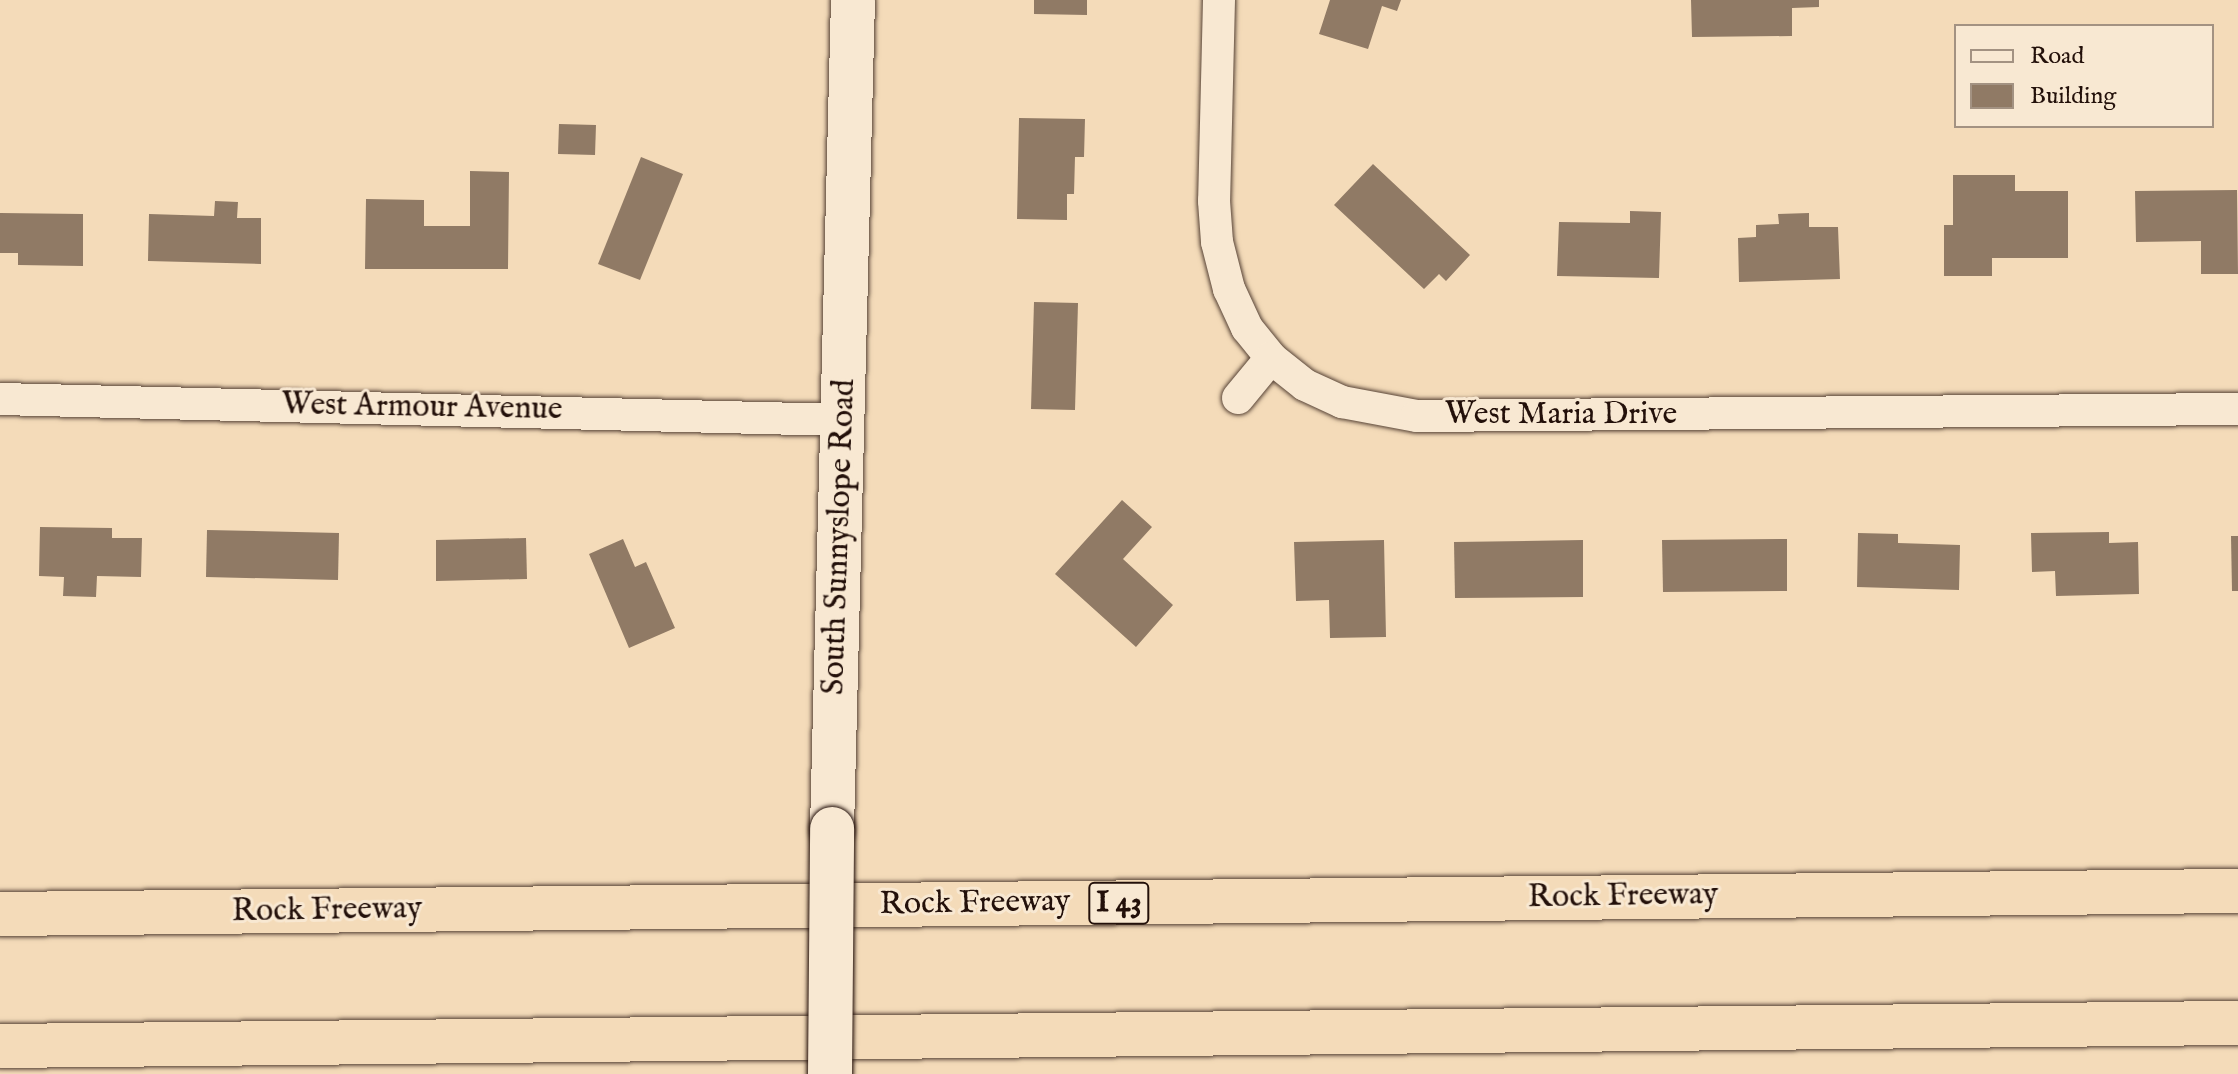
<!DOCTYPE html>
<html>
<head>
<meta charset="utf-8">
<style>
  body { margin:0 }
  #map { position:relative; width:2238px; height:1074px; overflow:hidden; background:#f4dbb9; font-family:"IM FELL English",serif }
  div>[style] { position:absolute }
  [style*='--x'] { left:calc(var(--x)*1px); top:calc(var(--y)*1px); width:calc(var(--w)*1px); rotate:calc(var(--a)*1deg) }
  .building>* { inset:0; background:#907a65 }
  .roads { filter:drop-shadow(0 0 2px #574336) drop-shadow(0 0 2px #574336) }
  .street>* { height:32px; margin:-16px; padding:0 16px; transform-origin:16px; border-radius:16px; background:#f8e8d2 }
  .secondary>* { height:44px; margin:-22px; padding:0 22px; transform-origin:22px; border-radius:22px; background:#f8e8d2 }
  .highway>* { height:44px; margin:-22px; padding:0 22px; transform-origin:22px; border-radius:22px; background:#f4dbb9 }
  .bridges { filter:drop-shadow(0 0 2px #23100a) drop-shadow(0 0 2px #23100a) }
  .secondary-bridge>* { height:44px; margin:-22px; padding:0 22px; transform-origin:22px; border-radius:22px; background:#f8e8d2 }
  span { translate:-50% -50%; white-space:nowrap; text-align:center; line-height:1.15; -webkit-text-stroke:6px #f8e8d2; paint-order:stroke }
  .shield-label span { padding:2px 6px; background:#f8e8d2; border:2px solid; border-radius:6px; -webkit-text-stroke-width:0 }
  .shield-label { font-size:30px; color:#23100a; font-weight:700 }
  .street-label { font-size:32px; color:#23100a }
  .legend { position:absolute; left:1954px; top:24px; width:260px; height:104px; box-sizing:border-box; background:#f8e8d2; border:2px solid #a39282; margin:0; padding:10px 14px; list-style:none; font-size:24px; color:#23100a }
  .legend li { display:flex; align-items:center; gap:16px; height:40px }
  .legend b { width:40px; border:2px solid #a39282 }
</style>
</head>
<body>
<div id="map">
  <div class="building">
    <div style="clip-path:polygon(1034px 0,1087px 0,1087px 15px,1034px 14px)"></div>
    <div style="clip-path:polygon(1330px 0,1401px 0,1397px 11px,1382px 6px,1368px 49px,1319px 34px)"></div>
    <div style="clip-path:polygon(1691px 0,1819px 0,1819px 7px,1792px 8px,1792px 36px,1692px 37px)"></div>
    <div style="clip-path:polygon(1019px 118px,1085px 119px,1084px 157px,1075px 157px,1074px 194px,1067px 194px,1067px 220px,1017px 219px)"></div>
    <div style="clip-path:polygon(559px 124px,596px 125px,595px 155px,558px 154px)"></div>
    <div style="clip-path:polygon(641px 157px,683px 174px,640px 280px,598px 264px)"></div>
    <div style="clip-path:polygon(1373px 164px,1470px 255px,1446px 281px,1439px 274px,1424px 289px,1334px 205px)"></div>
    <div style="clip-path:polygon(470px 171px,509px 172px,508px 269px,365px 269px,366px 199px,424px 200px,424px 226px,470px 226px)"></div>
    <div style="clip-path:polygon(1953px 175px,2015px 175px,2015px 191px,2068px 191px,2068px 258px,1992px 258px,1992px 276px,1944px 276px,1944px 225px,1953px 225px)"></div>
    <div style="clip-path:polygon(2237px 190px,2238px 274px,2201px 274px,2201px 241px,2136px 242px,2135px 191px)"></div>
    <div style="clip-path:polygon(215px 201px,238px 202px,237px 218px,261px 218px,261px 264px,148px 261px,149px 214px,214px 216px)"></div>
    <div style="clip-path:polygon(1630px 211px,1661px 212px,1659px 278px,1557px 276px,1559px 222px,1630px 223px)"></div>
    <div style="clip-path:polygon(0 213px,83px 214px,83px 266px,18px 265px,18px 253px,0 253px)"></div>
    <div style="clip-path:polygon(1809px 213px,1809px 227px,1838px 227px,1840px 279px,1739px 282px,1738px 238px,1756px 237px,1756px 225px,1779px 224px,1778px 214px)"></div>
    <div style="clip-path:polygon(1034px 302px,1078px 303px,1075px 410px,1031px 409px)"></div>
    <div style="clip-path:polygon(1122px 500px,1152px 527px,1123px 559px,1173px 605px,1136px 647px,1055px 574px)"></div>
    <div style="clip-path:polygon(40px 527px,112px 528px,112px 538px,142px 538px,141px 577px,97px 576px,96px 597px,63px 596px,64px 577px,39px 576px)"></div>
    <div style="clip-path:polygon(207px 530px,339px 533px,338px 580px,206px 577px)"></div>
    <div style="clip-path:polygon(2109px 532px,2109px 543px,2138px 542px,2139px 594px,2056px 596px,2055px 571px,2032px 572px,2031px 533px)"></div>
    <div style="clip-path:polygon(1858px 533px,1898px 534px,1898px 543px,1960px 545px,1959px 590px,1857px 587px)"></div>
    <div style="clip-path:polygon(2231px 536px,2238px 536px,2238px 591px,2232px 591px)"></div>
    <div style="clip-path:polygon(526px 538px,527px 579px,436px 581px,436px 540px)"></div>
    <div style="clip-path:polygon(623px 539px,635px 567px,646px 562px,675px 628px,629px 648px,589px 554px)"></div>
    <div style="clip-path:polygon(1787px 539px,1787px 591px,1663px 592px,1662px 540px)"></div>
    <div style="clip-path:polygon(1384px 540px,1386px 637px,1330px 638px,1329px 600px,1296px 601px,1294px 542px)"></div>
    <div style="clip-path:polygon(1583px 540px,1583px 597px,1455px 598px,1454px 542px)"></div>
  </div>
  <div class="roads">
    <div class="street">
      <div style="--x:1219;--y:0;--w:201;--a:91.4"></div>
      <div style="--x:1214;--y:201;--w:41;--a:85.8"></div>
      <div style="--x:1217;--y:242;--w:49;--a:75.7"></div>
      <div style="--x:1229;--y:289;--w:43;--a:65.2"></div>
      <div style="--x:1247;--y:328;--w:38;--a:51"></div>
      <div style="--x:1271;--y:358;--w:43;--a:38.5"></div>
      <div style="--x:1305;--y:385;--w:41;--a:24.7"></div>
      <div style="--x:1342;--y:402;--w:76;--a:10.6"></div>
      <div style="--x:1417;--y:416;--w:821;--a:-0.49"></div>
      <div style="--x:1238;--y:398;--w:52;--a:-50.5"></div>
      <div style="--x:0;--y:399;--w:843;--a:1.43"></div>
    </div>
    <div class="secondary">
      <div style="--x:832;--y:829;--w:829;--a:-88.55"></div>
    </div>
    <div class="highway">
      <div style="--x:0;--y:914;--w:2238;--a:-0.59"></div>
      <div style="--x:0;--y:1046;--w:2238;--a:-0.59"></div>
    </div>
  </div>
  <div class="bridges">
    <div class="secondary-bridge">
      <div style="--x:830;--y:1074;--w:245;--a:-89.5"></div>
    </div>
  </div>
  <div class="shield-label">
    <span style="left:1119px;top:903px">I 43</span>
  </div>
  <div class="street-label">
    <span style="left:422px;top:408px;rotate:1deg">West Armour Avenue</span>
    <span style="left:1561px;top:415px">West Maria Drive</span>
    <span style="left:840px;top:537px;rotate:-88deg">South Sunnyslope Road</span>
    <span style="left:1623px;top:897px;rotate:-1deg">Rock Freeway</span>
    <span style="left:975px;top:904px;rotate:-1deg">Rock Freeway</span>
    <span style="left:327px;top:911px;rotate:-1deg">Rock Freeway</span>
  </div>
  <ul class="legend">
  <li><b style="height:10px;background:#f8e8d2"></b>Road</li>
  <li><b style="height:22px;background:#907a65"></b>Building</li>
  </ul>
</div>
</body>
</html>
